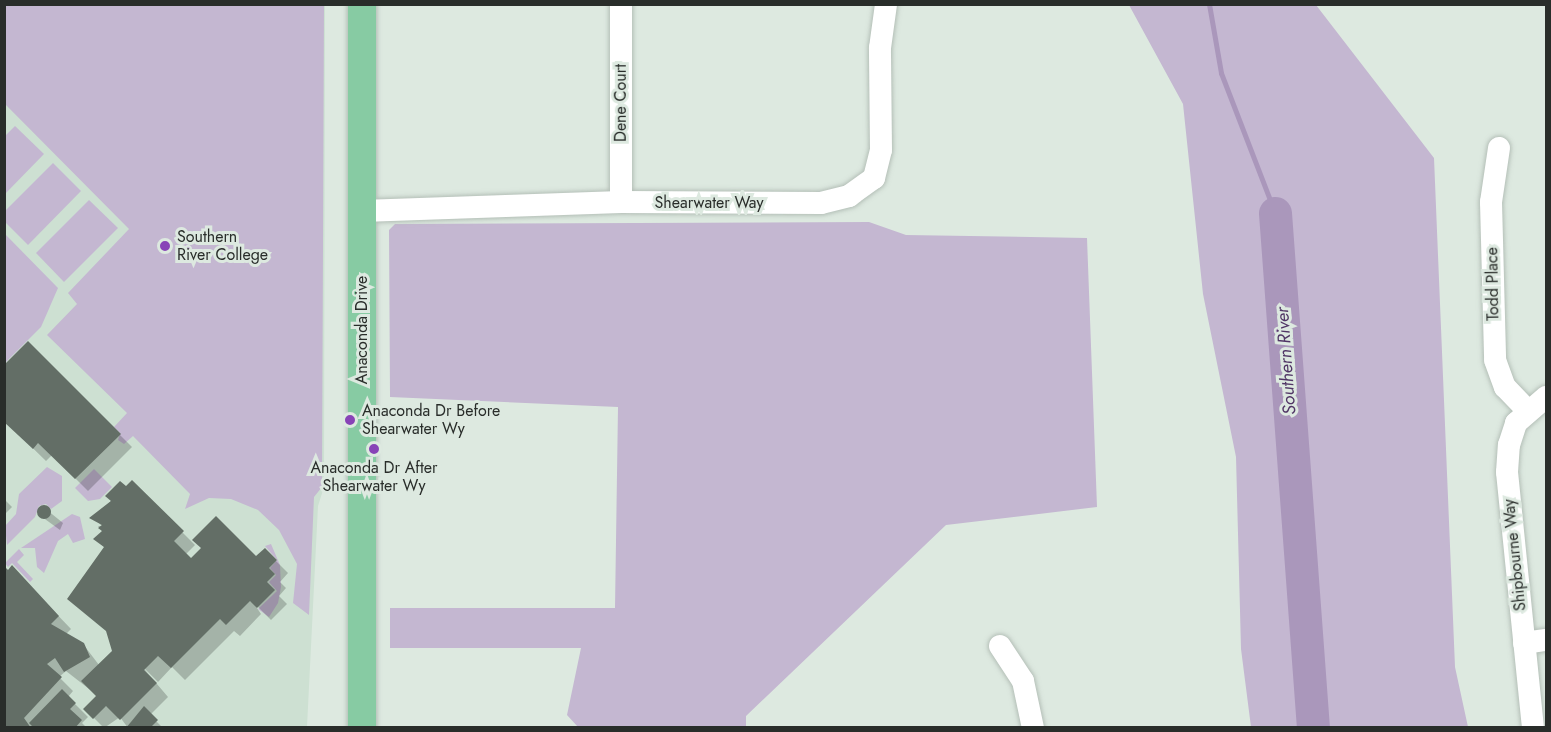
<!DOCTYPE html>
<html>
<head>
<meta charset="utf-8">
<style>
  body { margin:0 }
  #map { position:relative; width:1551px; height:732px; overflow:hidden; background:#dde9e0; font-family:Jost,sans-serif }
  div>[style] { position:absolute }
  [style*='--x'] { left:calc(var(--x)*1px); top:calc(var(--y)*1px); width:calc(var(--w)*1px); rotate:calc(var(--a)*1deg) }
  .built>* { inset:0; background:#cde0d2 }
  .green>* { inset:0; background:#c4b7d1 }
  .shadow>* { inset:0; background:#0003 }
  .stream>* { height:5px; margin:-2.5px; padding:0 2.5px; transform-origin:2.5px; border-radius:2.5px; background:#aa97bb }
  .river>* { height:33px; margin:-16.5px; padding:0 16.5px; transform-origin:16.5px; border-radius:16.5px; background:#aa97bb }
  .building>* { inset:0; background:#636e66 }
  .round { border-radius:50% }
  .roads { filter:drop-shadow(0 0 2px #b4bfb7) drop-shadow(0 0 2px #b4bfb7) }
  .minor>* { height:22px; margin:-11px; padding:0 11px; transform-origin:11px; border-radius:11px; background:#fff }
  .major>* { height:28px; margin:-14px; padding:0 14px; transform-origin:14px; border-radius:14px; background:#87cba3 }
  .dots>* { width:16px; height:16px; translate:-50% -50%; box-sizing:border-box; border:3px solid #dde9e0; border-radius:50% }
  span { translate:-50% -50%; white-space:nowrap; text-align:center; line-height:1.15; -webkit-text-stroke:6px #dde9e0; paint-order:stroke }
  .street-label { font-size:16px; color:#292d2a }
  .poi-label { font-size:16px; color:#292d2a }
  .left { translate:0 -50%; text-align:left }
  .water-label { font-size:18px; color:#513666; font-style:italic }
  .frame { position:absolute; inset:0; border:6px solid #292d2a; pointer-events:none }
</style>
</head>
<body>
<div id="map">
  <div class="built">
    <div style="clip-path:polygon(4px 5px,325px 5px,324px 487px,318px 506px,307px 727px,5px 727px)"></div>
  </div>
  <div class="green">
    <div style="clip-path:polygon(4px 5px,324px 5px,322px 487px,314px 497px,309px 615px,293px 603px,297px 564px,279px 530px,258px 510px,231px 499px,209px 498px,185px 509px,190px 494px,133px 436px,124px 444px,118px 440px,120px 433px,114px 427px,127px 413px,47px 335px,77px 304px,68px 293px,129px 229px,5px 104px)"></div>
    <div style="clip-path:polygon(1129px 5px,1316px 5px,1434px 158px,1455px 667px,1468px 727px,1251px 727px,1241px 649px,1236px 457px,1203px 294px,1183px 104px)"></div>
    <div style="clip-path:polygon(15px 126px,44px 154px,5px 194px,5px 136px)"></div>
    <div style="clip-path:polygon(53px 163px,81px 191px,28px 245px,5px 222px,5px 211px)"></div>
    <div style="clip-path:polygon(89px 200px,118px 228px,64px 282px,36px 253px)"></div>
    <div style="clip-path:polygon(869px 222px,906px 235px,1087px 238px,1097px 507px,946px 525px,746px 716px,746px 727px,578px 727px,567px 715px,581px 648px,390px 648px,390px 608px,615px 608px,618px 407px,390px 397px,389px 230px,395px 224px)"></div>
    <div style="clip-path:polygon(5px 234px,58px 288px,41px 327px,5px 363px)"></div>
    <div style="clip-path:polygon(47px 467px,62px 476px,62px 501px,51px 509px,46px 504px,39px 506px,35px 517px,7px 545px,5px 526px,16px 514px,19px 494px)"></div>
    <div style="clip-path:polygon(94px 469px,112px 487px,100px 499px,88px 501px,75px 488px)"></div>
    <div style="clip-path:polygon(72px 514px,80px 517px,85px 539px,73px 543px,68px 534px,58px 541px,44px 573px,37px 567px,35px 548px,21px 548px)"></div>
    <div style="clip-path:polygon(271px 544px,280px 565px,281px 587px,278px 603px,269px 617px,258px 609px,277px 591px,269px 582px,276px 575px,270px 568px,277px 560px,265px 546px)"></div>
    <div style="clip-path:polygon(19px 549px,24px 555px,17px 562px,33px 579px,30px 582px,12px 563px,8px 567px,5px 563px)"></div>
  </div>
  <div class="shadow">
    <div style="clip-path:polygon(28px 343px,132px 447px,88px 491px,52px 455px,46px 461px,4px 420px)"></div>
    <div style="clip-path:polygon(132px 482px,195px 545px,185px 555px,191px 560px,256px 558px,265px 550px,288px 573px,280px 582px,286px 588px,279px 596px,287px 604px,271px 620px,253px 602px,261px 614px,240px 636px,234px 631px,185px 680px,172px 667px,158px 682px,140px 664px,168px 697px,150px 715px,163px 728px,128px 728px,120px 717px,104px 728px,85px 709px,98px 696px,66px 671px,59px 677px,73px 691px,68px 697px,88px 717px,82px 723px,87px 728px,4px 728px,9px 572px,24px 580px,71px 629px,66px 634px,83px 644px,99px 665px,113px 651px,109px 633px,69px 599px,105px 548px,97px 540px,103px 532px,98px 526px,102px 526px,93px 517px)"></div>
    <div style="clip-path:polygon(4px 499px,12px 507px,4px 515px)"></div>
    <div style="clip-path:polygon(42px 506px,63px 523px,60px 530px,38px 514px)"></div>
  </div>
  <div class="stream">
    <div style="--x:1209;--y:4;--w:70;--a:80.1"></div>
    <div style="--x:1221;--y:73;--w:150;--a:68.9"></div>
  </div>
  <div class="river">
    <div style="--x:1275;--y:213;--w:516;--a:85.78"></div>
  </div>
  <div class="building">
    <div style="clip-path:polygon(28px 341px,121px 434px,75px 479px,38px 443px,33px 449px,4px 422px,4px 365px)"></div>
    <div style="clip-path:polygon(132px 480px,184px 531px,174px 541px,191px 558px,201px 548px,192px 540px,216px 516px,256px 556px,265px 548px,277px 560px,269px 568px,275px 574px,267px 582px,275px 590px,257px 608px,250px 601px,226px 625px,220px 619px,171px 668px,158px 656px,144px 670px,157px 683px,120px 720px,106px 706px,93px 719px,83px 709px,96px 696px,81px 681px,112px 651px,106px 631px,67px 599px,104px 547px,93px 539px,102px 531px,98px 528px,102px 525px,89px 518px,111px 501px,105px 496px,120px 481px,126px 486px)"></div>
    <div class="round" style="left:37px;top:505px;width:14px;height:14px"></div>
    <div style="clip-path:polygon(12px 565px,59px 616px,51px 624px,84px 643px,90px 657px,64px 672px,55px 658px,47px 664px,62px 677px,24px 718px,31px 728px,4px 728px,4px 566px,8px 570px)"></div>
    <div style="clip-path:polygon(62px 689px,76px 703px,70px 709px,82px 720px,75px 728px,34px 728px,29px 723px)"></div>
    <div style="clip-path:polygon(144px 706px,158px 720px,150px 728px,126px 728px)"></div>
  </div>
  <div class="roads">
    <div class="minor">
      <div style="--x:1499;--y:148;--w:55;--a:98.4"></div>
      <div style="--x:1491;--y:202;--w:158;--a:88.5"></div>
      <div style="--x:1495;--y:360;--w:29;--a:70"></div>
      <div style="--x:1505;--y:387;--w:32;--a:46"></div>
      <div style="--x:621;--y:202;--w:198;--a:-90"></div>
      <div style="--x:362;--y:211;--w:259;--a:-2"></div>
      <div style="--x:621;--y:202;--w:200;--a:0.3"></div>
      <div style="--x:821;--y:203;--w:29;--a:-14"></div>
      <div style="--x:849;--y:196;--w:31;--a:-36"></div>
      <div style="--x:874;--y:178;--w:29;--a:-76"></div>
      <div style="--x:881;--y:150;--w:102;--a:-90.6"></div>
      <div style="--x:880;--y:48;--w:44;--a:-82.2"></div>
      <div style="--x:1524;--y:643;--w:22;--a:-8"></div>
      <div style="--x:1000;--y:646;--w:42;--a:56.7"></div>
      <div style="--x:1023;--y:681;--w:48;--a:78"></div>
      <div style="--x:1533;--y:728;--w:257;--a:-95.8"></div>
      <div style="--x:1507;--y:472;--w:27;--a:-86"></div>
      <div style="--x:1509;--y:445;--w:23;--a:-72"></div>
      <div style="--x:1516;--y:423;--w:40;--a:-41"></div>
    </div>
    <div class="major">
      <div style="--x:362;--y:4;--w:724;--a:90"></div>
    </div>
  </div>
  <div class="dots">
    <div style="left:165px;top:246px;background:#8843b7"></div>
    <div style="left:350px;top:420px;background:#8843b7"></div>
    <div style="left:374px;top:449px;background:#8843b7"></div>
  </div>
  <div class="street-label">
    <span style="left:621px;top:103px;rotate:-90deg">Dene Court</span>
    <span style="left:709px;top:203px">Shearwater Way</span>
    <span style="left:1493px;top:284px;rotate:-91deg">Todd Place</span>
    <span style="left:362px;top:330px;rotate:-90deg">Anaconda Drive</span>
    <span style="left:1515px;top:555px;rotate:-96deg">Shipbourne Way</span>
  </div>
  <div class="poi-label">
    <span class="left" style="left:177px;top:246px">Southern<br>River College</span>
    <span class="left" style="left:362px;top:420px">Anaconda Dr Before<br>Shearwater Wy</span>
    <span style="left:374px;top:477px">Anaconda Dr After<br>Shearwater Wy</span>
  </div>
  <div class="water-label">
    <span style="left:1286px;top:361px;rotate:-94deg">Southern River</span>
  </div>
  <div class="frame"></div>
</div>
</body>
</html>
